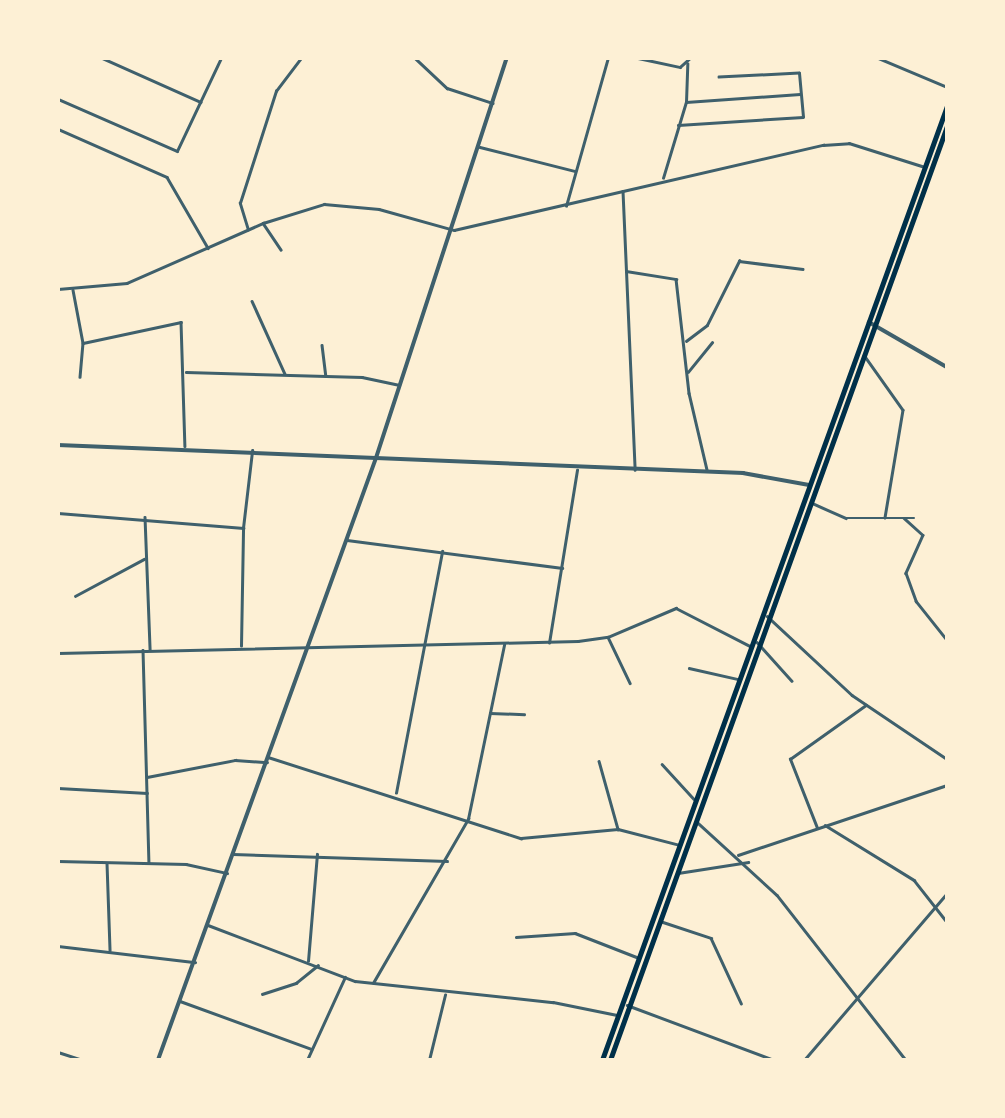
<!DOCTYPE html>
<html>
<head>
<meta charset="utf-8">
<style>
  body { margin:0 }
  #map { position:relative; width:1005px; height:1118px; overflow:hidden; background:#fdf0d5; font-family:"PT Sans Narrow",sans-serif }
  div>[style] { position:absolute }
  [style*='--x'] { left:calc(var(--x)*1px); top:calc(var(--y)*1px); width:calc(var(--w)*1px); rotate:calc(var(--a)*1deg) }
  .minor>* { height:2.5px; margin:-1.25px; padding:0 1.25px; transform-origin:1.25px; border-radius:1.25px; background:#3f606c }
  .tertiary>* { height:3.5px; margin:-1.75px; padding:0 1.75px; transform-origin:1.75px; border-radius:1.75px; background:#3f606c }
  .primary>* { height:4.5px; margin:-2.25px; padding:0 2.25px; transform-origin:2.25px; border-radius:2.25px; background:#003049 }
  span { translate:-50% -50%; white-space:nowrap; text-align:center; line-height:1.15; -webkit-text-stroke:6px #fdf0d5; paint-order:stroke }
  .frame { position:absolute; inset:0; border:60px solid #fdf0d5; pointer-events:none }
</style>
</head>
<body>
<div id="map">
  <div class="minor">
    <div style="--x:102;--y:58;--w:108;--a:24"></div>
    <div style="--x:415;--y:58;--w:44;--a:43.2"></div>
    <div style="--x:447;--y:88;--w:48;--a:18.1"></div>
    <div style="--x:638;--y:58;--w:43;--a:12.1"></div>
    <div style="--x:680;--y:67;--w:13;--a:-42"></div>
    <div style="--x:878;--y:58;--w:75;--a:22.8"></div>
    <div style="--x:58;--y:99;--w:130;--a:23.6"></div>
    <div style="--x:177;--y:151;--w:103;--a:-64.7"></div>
    <div style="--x:686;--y:102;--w:114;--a:-4"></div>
    <div style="--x:678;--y:125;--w:125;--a:-3.7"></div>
    <div style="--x:803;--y:117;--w:44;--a:-95.2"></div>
    <div style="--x:799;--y:73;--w:80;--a:177.1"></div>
    <div style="--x:58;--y:129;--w:119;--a:23.8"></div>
    <div style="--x:167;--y:177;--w:82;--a:60"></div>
    <div style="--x:480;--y:147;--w:98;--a:14.2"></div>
    <div style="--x:663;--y:178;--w:79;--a:-73.2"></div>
    <div style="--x:686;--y:102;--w:38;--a:-88"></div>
    <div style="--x:623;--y:191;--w:279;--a:87.5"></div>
    <div style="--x:566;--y:206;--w:154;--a:-74.2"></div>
    <div style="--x:263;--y:223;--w:32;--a:56"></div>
    <div style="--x:248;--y:230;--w:28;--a:-107"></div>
    <div style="--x:240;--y:203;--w:118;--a:-72.2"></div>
    <div style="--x:276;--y:91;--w:41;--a:-52.9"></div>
    <div style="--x:626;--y:271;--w:51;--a:9.1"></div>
    <div style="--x:676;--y:279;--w:115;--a:83.5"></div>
    <div style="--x:689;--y:393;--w:79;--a:76.8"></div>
    <div style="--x:58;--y:289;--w:69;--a:-5"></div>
    <div style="--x:127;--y:283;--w:149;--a:-23.8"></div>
    <div style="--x:263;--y:223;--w:64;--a:-17.3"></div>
    <div style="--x:324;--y:204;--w:55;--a:5.2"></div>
    <div style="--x:379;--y:209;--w:78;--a:15.6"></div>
    <div style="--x:454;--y:230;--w:379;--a:-13"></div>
    <div style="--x:823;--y:145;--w:26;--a:-4"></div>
    <div style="--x:849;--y:143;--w:80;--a:17.5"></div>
    <div style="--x:73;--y:290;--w:54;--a:79.3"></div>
    <div style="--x:83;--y:343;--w:34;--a:95"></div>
    <div style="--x:252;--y:301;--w:80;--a:65.7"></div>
    <div style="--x:686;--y:341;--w:26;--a:-37"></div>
    <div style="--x:707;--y:325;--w:72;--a:-63.4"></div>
    <div style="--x:739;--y:261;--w:64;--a:7.2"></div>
    <div style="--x:83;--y:343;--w:100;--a:-12.1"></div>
    <div style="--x:181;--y:322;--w:124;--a:88.2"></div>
    <div style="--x:322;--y:345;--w:31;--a:83"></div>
    <div style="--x:864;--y:355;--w:67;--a:54.7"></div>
    <div style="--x:903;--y:410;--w:109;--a:99.5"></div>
    <div style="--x:186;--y:372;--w:176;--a:1.6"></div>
    <div style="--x:362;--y:377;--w:38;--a:12"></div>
    <div style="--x:688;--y:372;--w:38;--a:-51"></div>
    <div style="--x:812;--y:503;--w:37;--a:24"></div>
    <div style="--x:846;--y:518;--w:68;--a:0"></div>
    <div style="--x:58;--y:513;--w:186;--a:4.6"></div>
    <div style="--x:145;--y:517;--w:133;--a:87.8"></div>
    <div style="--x:904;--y:518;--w:25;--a:42"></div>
    <div style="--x:923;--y:535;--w:42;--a:114.1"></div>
    <div style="--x:906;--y:573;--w:30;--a:70"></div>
    <div style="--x:916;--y:601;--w:50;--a:51.5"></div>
    <div style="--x:347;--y:540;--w:217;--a:7.4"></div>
    <div style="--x:75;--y:596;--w:78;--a:-28.2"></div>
    <div style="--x:767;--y:616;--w:116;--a:42.9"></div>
    <div style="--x:852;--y:695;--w:115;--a:34"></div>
    <div style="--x:608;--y:637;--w:51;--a:64.4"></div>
    <div style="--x:757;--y:642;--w:52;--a:48.1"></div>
    <div style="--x:549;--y:643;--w:175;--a:-80.8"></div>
    <div style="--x:241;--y:646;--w:118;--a:-89"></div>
    <div style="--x:243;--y:528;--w:78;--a:-83.3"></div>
    <div style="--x:143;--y:650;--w:212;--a:88.4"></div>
    <div style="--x:58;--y:653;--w:520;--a:-1.32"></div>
    <div style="--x:578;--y:641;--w:30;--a:-8"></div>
    <div style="--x:608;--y:637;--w:74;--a:-23.1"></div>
    <div style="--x:676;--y:608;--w:83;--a:27.2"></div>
    <div style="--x:689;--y:668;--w:50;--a:12.7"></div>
    <div style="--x:490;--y:713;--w:34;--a:2"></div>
    <div style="--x:268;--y:757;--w:266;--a:17.8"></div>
    <div style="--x:521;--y:838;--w:97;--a:-5.3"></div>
    <div style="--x:618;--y:829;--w:64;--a:14.5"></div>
    <div style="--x:599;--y:761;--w:71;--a:74.4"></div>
    <div style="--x:662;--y:764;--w:47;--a:47.6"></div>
    <div style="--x:147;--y:777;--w:90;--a:-10.9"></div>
    <div style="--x:235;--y:760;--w:32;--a:4"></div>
    <div style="--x:58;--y:788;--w:89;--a:3.2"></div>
    <div style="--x:396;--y:793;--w:246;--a:-79.2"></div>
    <div style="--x:697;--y:822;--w:108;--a:42.4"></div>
    <div style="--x:777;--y:895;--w:209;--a:52"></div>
    <div style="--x:825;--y:825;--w:105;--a:31.7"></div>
    <div style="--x:914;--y:880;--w:53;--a:51.8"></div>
    <div style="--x:817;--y:828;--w:74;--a:-111.4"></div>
    <div style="--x:790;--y:759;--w:93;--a:-35.4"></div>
    <div style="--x:233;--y:854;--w:214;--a:1.9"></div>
    <div style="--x:738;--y:855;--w:220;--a:-18.5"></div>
    <div style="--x:58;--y:861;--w:128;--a:1.3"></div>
    <div style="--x:186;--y:864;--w:42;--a:12.4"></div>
    <div style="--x:107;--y:863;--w:87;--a:88"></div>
    <div style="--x:678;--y:873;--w:71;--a:-8.9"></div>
    <div style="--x:660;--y:921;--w:54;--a:18.4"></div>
    <div style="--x:711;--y:938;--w:72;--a:65.2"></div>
    <div style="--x:208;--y:925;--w:157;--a:20.9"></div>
    <div style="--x:355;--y:981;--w:199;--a:6.1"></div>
    <div style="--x:553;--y:1002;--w:65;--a:11.5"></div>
    <div style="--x:516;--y:937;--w:59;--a:-3.9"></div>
    <div style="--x:575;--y:933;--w:69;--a:21.3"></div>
    <div style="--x:58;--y:946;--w:138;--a:6.7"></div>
    <div style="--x:308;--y:961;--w:107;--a:-85.2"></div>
    <div style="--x:373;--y:983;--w:190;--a:-59.9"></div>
    <div style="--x:468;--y:819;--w:178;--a:-78.3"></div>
    <div style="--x:262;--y:994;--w:36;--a:-18"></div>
    <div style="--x:296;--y:983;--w:28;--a:-39"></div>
    <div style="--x:180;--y:1001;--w:140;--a:20"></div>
    <div style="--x:627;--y:1005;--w:157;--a:20.5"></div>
    <div style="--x:58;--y:1052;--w:26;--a:18"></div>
    <div style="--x:307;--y:1060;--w:91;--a:-65.4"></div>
    <div style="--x:429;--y:1060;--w:67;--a:-76.2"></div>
    <div style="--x:804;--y:1060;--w:220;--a:-49.4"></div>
  </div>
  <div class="tertiary">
    <div style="--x:869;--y:322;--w:90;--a:30"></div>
    <div style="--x:58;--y:445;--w:686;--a:2.34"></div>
    <div style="--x:743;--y:473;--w:67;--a:10.3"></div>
    <div style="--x:158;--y:1060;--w:640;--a:-70.09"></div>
    <div style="--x:376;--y:458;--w:421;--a:-71.9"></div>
  </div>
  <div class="primary">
    <div style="--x:602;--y:1060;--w:1014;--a:-70.12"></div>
    <div style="--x:610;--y:1060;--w:993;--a:-70.16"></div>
  </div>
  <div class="frame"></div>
</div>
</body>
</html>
